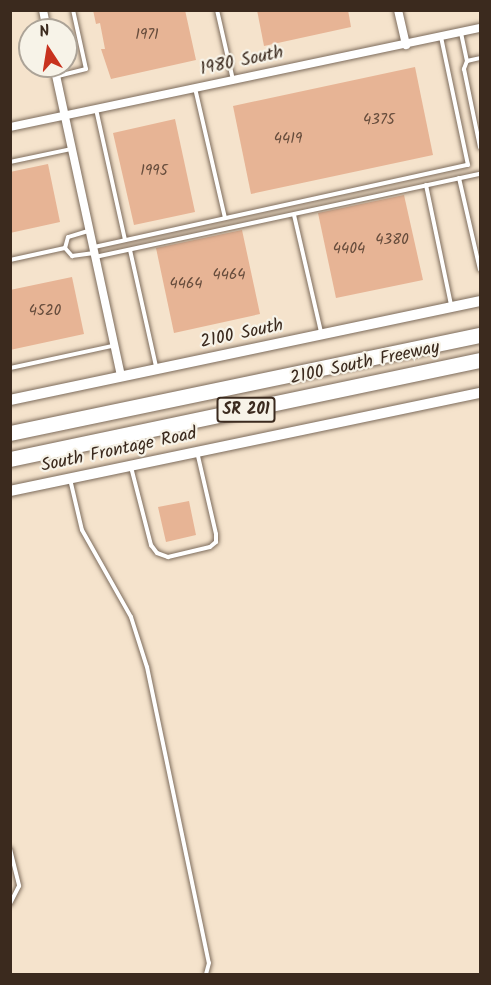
<!DOCTYPE html>
<html>
<head>
<meta charset="utf-8">
<style>
  body { margin:0 }
  #map { position:relative; width:491px; height:985px; overflow:hidden; background:#f5e3cc; font-family:Kalam,sans-serif }
  div>[style] { position:absolute }
  [style*='--x'] { left:calc(var(--x)*1px); top:calc(var(--y)*1px); width:calc(var(--w)*1px); rotate:calc(var(--a)*1deg) }
  .building>* { inset:0; background:#e7b495 }
  .roads { filter:drop-shadow(0 0 2px #7c6b5b) drop-shadow(0 0 2px #7c6b5b) }
  .service>* { height:4px; margin:-2px; padding:0 2px; transform-origin:2px; border-radius:2px; background:#fff }
  .minor>* { height:8px; margin:-4px; padding:0 4px; transform-origin:4px; border-radius:4px; background:#fff }
  .tertiary>* { height:10px; margin:-5px; padding:0 5px; transform-origin:5px; border-radius:5px; background:#fff }
  .motorway>* { height:15px; margin:-7.5px; padding:0 7.5px; transform-origin:7.5px; border-radius:7.5px; background:#fff }
  span { translate:-50% -50%; white-space:nowrap; text-align:center; line-height:1.15; -webkit-text-stroke:4.5px #f7f3e8; paint-order:stroke }
  .number-label { font-size:15px; color:#664c3c }
  .number-label span { -webkit-text-stroke-width:0 }
  .shield-label span { padding:2px 4px; background:#f7f3e8; border:2px solid; border-radius:4px; -webkit-text-stroke-width:0 }
  .shield-label { font-size:16px; color:#3b2a1e; font-weight:700 }
  .street-label { font-size:18px; color:#3b2a1e }
  .frame { position:absolute; inset:0; border:12px solid #3b2a1e; pointer-events:none }
  .north { position:absolute; left:18px; top:18px; width:60px; height:60px; box-sizing:border-box; background:#f7f3e8; border:2px solid #aca397; border-radius:50%; rotate:348deg; font-size:16px; font-weight:700; line-height:24px; text-align:center; color:#3b2a1e }
  .north::after { content:''; display:block; margin:auto; width:21px; height:27px; background:#c8321e; clip-path:polygon(50% 0,100% 100%,50% 72%,0 100%) }
</style>
</head>
<body>
<div id="map">
  <div class="building">
    <div style="clip-path:polygon(93px 10px,185px 10px,196px 60px,111px 79px,101px 49px,105px 49px,100px 23px,96px 24px)"></div>
    <div style="clip-path:polygon(257px 10px,348px 10px,351px 27px,264px 46px)"></div>
    <div style="clip-path:polygon(415px 67px,433px 155px,251px 194px,233px 106px)"></div>
    <div style="clip-path:polygon(175px 119px,195px 212px,134px 225px,113px 133px)"></div>
    <div style="clip-path:polygon(48px 164px,60px 222px,10px 233px,10px 172px)"></div>
    <div style="clip-path:polygon(404px 195px,423px 280px,336px 298px,318px 213px)"></div>
    <div style="clip-path:polygon(242px 230px,260px 314px,174px 333px,156px 248px)"></div>
    <div style="clip-path:polygon(72px 277px,84px 334px,10px 350px,10px 290px)"></div>
    <div style="clip-path:polygon(189px 501px,196px 535px,166px 542px,158px 507px)"></div>
  </div>
  <div class="roads">
    <div class="service">
      <div style="--x:217;--y:10;--w:72;--a:77.1"></div>
      <div style="--x:461;--y:33;--w:29;--a:78"></div>
      <div style="--x:467;--y:61;--w:9;--a:111"></div>
      <div style="--x:464;--y:69;--w:80;--a:78.4"></div>
      <div style="--x:467;--y:61;--w:13;--a:-13"></div>
      <div style="--x:58;--y:76;--w:29;--a:-14"></div>
      <div style="--x:86;--y:69;--w:60;--a:-102.4"></div>
      <div style="--x:195;--y:88;--w:133;--a:77"></div>
      <div style="--x:96;--y:109;--w:134;--a:77.5"></div>
      <div style="--x:10;--y:162;--w:62;--a:-12"></div>
      <div style="--x:459;--y:178;--w:94;--a:77.1"></div>
      <div style="--x:426;--y:185;--w:123;--a:78.2"></div>
      <div style="--x:294;--y:215;--w:120;--a:77"></div>
      <div style="--x:88;--y:231;--w:21;--a:163"></div>
      <div style="--x:68;--y:237;--w:11;--a:105"></div>
      <div style="--x:65;--y:248;--w:11;--a:49"></div>
      <div style="--x:72;--y:256;--w:22;--a:-8"></div>
      <div style="--x:94;--y:247;--w:383;--a:-12.4"></div>
      <div style="--x:468;--y:165;--w:131;--a:-101.9"></div>
      <div style="--x:130;--y:250;--w:119;--a:77.4"></div>
      <div style="--x:95;--y:257;--w:394;--a:-12.2"></div>
      <div style="--x:10;--y:260;--w:56;--a:-12.3"></div>
      <div style="--x:10;--y:368;--w:104;--a:-12.2"></div>
      <div style="--x:131;--y:467;--w:81;--a:75.6"></div>
      <div style="--x:151;--y:545;--w:10;--a:53"></div>
      <div style="--x:157;--y:553;--w:12;--a:20"></div>
      <div style="--x:168;--y:557;--w:43;--a:-13.4"></div>
      <div style="--x:210;--y:547;--w:8;--a:-40"></div>
      <div style="--x:216;--y:542;--w:8;--a:-90"></div>
      <div style="--x:216;--y:534;--w:84;--a:-103"></div>
      <div style="--x:70;--y:479;--w:52;--a:76.8"></div>
      <div style="--x:82;--y:530;--w:100;--a:60.6"></div>
      <div style="--x:131;--y:617;--w:52;--a:72.3"></div>
      <div style="--x:147;--y:667;--w:302;--a:78.2"></div>
      <div style="--x:209;--y:963;--w:11;--a:105"></div>
      <div style="--x:10;--y:849;--w:38;--a:76"></div>
      <div style="--x:19;--y:886;--w:20;--a:117"></div>
    </div>
    <div class="minor">
      <div style="--x:43;--y:10;--w:20;--a:79"></div>
      <div style="--x:398;--y:10;--w:36;--a:77"></div>
      <div style="--x:54;--y:66;--w:318;--a:77.8"></div>
      <div style="--x:10;--y:127;--w:480;--a:-11.9"></div>
    </div>
    <div class="tertiary">
      <div style="--x:10;--y:400;--w:480;--a:-11.9"></div>
      <div style="--x:10;--y:491;--w:480;--a:-11.8"></div>
    </div>
    <div class="motorway">
      <div style="--x:10;--y:433;--w:480;--a:-11.8"></div>
      <div style="--x:10;--y:459;--w:480;--a:-11.9"></div>
    </div>
  </div>
  <div class="number-label">
    <span style="left:147px;top:36px">1971</span>
    <span style="left:379px;top:121px">4375</span>
    <span style="left:288px;top:140px">4419</span>
    <span style="left:154px;top:172px">1995</span>
    <span style="left:392px;top:241px">4380</span>
    <span style="left:349px;top:250px">4404</span>
    <span style="left:229px;top:276px">4464</span>
    <span style="left:186px;top:285px">4464</span>
    <span style="left:45px;top:312px">4520</span>
  </div>
  <div class="shield-label">
    <span style="left:246px;top:410px">SR 201</span>
  </div>
  <div class="street-label">
    <span style="left:242px;top:62px;rotate:-12deg">1980 South</span>
    <span style="left:242px;top:335px;rotate:-12deg">2100 South</span>
    <span style="left:365px;top:364px;rotate:-12deg">2100 South Freeway</span>
    <span style="left:119px;top:451px;rotate:-12deg">South Frontage Road</span>
  </div>
  <div class="frame"></div>
  <div class="north">N</div>
</div>
</body>
</html>
